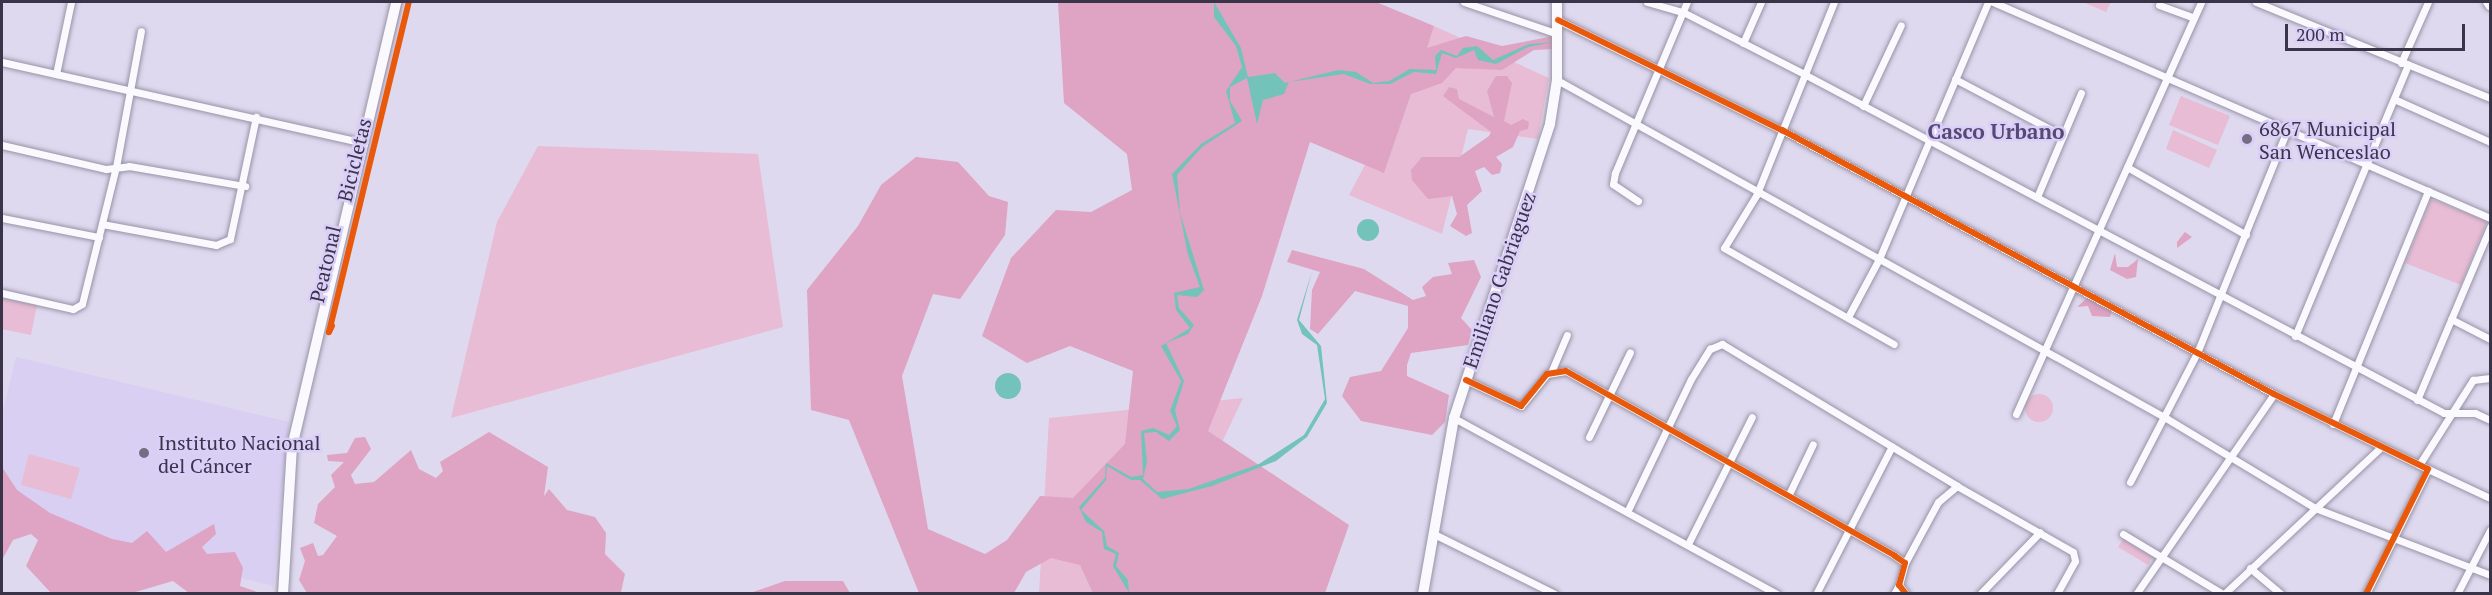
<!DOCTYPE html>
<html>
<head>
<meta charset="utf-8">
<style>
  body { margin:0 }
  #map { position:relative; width:2492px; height:595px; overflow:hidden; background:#ded9ef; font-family:"PT Serif",serif }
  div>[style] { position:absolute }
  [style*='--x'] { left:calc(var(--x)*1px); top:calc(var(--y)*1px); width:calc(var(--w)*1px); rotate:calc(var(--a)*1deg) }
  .built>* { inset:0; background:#d8cff3 }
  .green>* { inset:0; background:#e8bcd4 }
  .round { border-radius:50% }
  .forest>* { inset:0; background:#dfa3c3 }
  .water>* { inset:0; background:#73c3ba }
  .roads { filter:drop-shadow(0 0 2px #9893a6) drop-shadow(0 0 2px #9893a6) }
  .minor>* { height:7px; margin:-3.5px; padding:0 3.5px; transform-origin:3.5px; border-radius:3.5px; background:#faf9fd }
  .secondary>* { height:10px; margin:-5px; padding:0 5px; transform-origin:5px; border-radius:5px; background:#faf9fd }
  .primary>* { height:10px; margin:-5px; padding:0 5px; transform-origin:5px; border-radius:5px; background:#faf9fd }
  .cycleway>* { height:6px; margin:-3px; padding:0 3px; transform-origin:3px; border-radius:3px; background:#e8590c }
  .dots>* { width:16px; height:16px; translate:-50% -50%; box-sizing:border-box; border:3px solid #dacff9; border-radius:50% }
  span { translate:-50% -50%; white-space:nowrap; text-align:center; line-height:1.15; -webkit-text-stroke:5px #dacff9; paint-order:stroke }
  .poi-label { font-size:20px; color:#3a3448 }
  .left { translate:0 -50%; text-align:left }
  .street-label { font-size:20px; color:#3a3448 }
  .neighbourhood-label { font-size:21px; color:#564974; font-weight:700 }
  .frame { position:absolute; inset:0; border:3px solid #3a3448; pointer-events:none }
  .scale { position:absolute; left:2285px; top:24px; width:180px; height:27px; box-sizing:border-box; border:3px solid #3a3448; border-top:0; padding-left:8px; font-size:18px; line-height:21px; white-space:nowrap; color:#3a3448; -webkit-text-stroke:4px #dacff9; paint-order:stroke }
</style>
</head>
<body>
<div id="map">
  <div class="built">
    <div style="clip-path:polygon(16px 357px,289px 422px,273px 586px,55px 531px,2px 484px,2px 415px)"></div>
  </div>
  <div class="green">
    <div style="clip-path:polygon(401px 2px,403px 2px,325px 329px,322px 328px)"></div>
    <div style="clip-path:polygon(2083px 2px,2111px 2px,2106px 12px)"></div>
    <div style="clip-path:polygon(1434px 26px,1549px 78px,1538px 139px,1468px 129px,1442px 234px,1349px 195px,1365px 165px,1384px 172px)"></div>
    <div style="clip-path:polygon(2181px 96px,2230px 116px,2218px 145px,2169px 125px)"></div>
    <div style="clip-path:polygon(2173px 130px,2217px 150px,2209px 168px,2166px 149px)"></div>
    <div style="clip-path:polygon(538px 146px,758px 154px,783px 327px,451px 418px,497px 222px)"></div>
    <div style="clip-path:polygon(2431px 199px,2487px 221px,2461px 285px,2405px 263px)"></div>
    <div style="clip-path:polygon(2px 298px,37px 305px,31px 335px,2px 329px)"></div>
    <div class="round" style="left:2025px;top:394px;width:28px;height:28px"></div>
    <div style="clip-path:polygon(1243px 398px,1173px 545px,1176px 593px,1039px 594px,1049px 418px)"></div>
    <div style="clip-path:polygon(29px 454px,80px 468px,71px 499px,21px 485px)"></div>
    <div style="clip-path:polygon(2128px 532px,2157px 550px,2148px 565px,2118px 547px)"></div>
  </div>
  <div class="forest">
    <div style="clip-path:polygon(1058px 2px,1376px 2px,1434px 26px,1427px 48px,1466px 36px,1502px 46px,1554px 36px,1554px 49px,1534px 50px,1502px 70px,1456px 68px,1442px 83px,1411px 94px,1384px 173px,1310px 142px,1262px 296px,1208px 431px,1349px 525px,1325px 593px,1093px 593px,1080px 565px,1051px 558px,1026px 572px,1014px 593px,919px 593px,849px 420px,811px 410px,807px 290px,858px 226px,881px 185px,916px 157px,958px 162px,989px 196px,1008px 202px,1005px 235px,960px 299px,933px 294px,902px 376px,928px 529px,985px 554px,1007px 540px,1040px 496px,1073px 498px,1125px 444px,1133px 371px,1070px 346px,1027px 363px,982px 336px,1011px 258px,1056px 210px,1091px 212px,1132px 190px,1127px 154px,1064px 103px)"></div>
    <div style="clip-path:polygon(1496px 76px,1507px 76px,1512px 83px,1504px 121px,1511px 125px,1523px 119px,1529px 122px,1528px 129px,1520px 131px,1513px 147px,1496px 157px,1502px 164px,1500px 173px,1492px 175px,1484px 167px,1475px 171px,1482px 191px,1467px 205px,1472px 233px,1466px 236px,1450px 226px,1457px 214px,1452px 196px,1428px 199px,1412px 180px,1411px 170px,1422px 157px,1459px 157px,1489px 136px,1491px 132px,1443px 96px,1449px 87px,1457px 89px,1459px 99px,1494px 117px,1487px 91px)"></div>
    <div style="clip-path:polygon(2185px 232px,2192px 237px,2177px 248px,2177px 242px)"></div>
    <div style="clip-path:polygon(1292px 250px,1364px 269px,1413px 300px,1426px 296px,1422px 287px,1433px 277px,1452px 274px,1448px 263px,1474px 260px,1481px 277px,1461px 318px,1472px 330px,1468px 345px,1411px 353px,1407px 365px,1407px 376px,1449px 395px,1445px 422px,1432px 435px,1361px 421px,1342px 396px,1350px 377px,1381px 371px,1408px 328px,1408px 306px,1355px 291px,1318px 334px,1310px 329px,1312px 290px,1320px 272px,1287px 262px)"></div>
    <div style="clip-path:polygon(2115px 253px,2117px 267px,2128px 267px,2138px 259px,2136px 277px,2127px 279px,2110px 270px)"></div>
    <div style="clip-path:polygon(2088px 297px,2112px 311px,2110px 317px,2092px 316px,2088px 306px,2077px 307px)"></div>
    <div style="clip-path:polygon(489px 432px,548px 467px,544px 496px,549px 489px,567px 510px,595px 517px,606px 533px,605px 554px,625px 574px,621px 592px,307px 593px,299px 580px,305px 561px,300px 548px,313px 543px,318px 556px,323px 555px,337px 536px,314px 523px,318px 504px,335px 487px,331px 475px,344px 462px,328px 461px,327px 455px,347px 453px,355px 438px,365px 437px,371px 449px,351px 475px,355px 484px,374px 482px,411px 450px,419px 469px,436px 478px,443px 471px,440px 462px)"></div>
    <div style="clip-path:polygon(2px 467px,17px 490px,50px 513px,112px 539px,132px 543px,147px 531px,166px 552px,214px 524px,216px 534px,202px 547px,207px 554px,235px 552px,243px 568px,240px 586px,260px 593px,189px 593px,173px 581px,132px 593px,51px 593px,26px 566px,38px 540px,31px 534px,13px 540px,2px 560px)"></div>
    <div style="clip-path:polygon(785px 581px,843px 581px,850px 593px,750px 593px)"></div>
  </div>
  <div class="water">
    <div style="clip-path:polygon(1214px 2px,1241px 48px,1248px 77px,1275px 73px,1285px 83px,1338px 70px,1356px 72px,1373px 83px,1389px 81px,1410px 69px,1436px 70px,1435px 56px,1441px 50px,1457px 56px,1463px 48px,1477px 46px,1493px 60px,1529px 44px,1554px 42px,1528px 47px,1496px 64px,1478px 60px,1474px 50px,1456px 58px,1442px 53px,1436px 74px,1414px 72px,1390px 84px,1370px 84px,1344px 74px,1289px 82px,1284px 94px,1263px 100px,1257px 124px,1247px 78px,1230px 87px,1230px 101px,1242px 121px,1202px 147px,1177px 175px,1180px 213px,1204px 290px,1197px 297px,1177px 295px,1179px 308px,1194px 325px,1188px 334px,1166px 343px,1184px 381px,1175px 410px,1180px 430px,1169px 441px,1156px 432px,1144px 433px,1147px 462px,1143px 479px,1157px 492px,1189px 489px,1259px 464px,1304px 435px,1325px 399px,1317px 345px,1302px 334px,1297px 320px,1312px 271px,1299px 320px,1321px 346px,1327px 403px,1307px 437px,1276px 461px,1212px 486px,1162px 499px,1140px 480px,1131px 480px,1107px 466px,1106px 480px,1081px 510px,1104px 531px,1107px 546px,1119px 553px,1116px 566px,1128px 580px,1129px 593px,1113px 566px,1116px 554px,1104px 549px,1102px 532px,1086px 522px,1079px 507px,1105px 478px,1106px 463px,1131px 477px,1143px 475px,1141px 431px,1153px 428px,1169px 435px,1177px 426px,1170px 411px,1181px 381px,1161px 346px,1190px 328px,1176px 310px,1174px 293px,1200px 287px,1188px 255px,1172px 174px,1201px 144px,1235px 123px,1226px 91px,1242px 67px,1236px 46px,1214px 17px)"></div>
    <div class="round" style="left:1357px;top:219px;width:22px;height:22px"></div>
    <div class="round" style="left:995px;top:373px;width:26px;height:26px"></div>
  </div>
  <div class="roads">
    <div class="minor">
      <div style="--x:1464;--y:2;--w:99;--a:18.8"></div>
      <div style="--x:1647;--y:2;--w:37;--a:16"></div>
      <div style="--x:1683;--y:12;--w:136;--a:27.1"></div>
      <div style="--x:1804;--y:74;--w:724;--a:27.91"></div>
      <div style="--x:2444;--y:413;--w:31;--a:0"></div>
      <div style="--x:2475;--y:413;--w:17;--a:25"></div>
      <div style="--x:1834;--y:2;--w:207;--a:111.9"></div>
      <div style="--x:1757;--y:194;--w:63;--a:121.4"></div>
      <div style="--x:1724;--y:248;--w:195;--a:29.5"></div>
      <div style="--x:1993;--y:2;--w:542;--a:23.49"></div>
      <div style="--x:2256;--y:2;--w:253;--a:22.3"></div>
      <div style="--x:2159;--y:5;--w:37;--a:20"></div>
      <div style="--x:1558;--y:20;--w:250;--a:26.2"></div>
      <div style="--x:1782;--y:130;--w:558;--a:28.22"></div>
      <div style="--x:2274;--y:394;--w:171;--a:26"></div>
      <div style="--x:2428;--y:469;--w:140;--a:116.4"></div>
      <div style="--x:1743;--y:43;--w:45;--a:-66.3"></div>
      <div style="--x:2;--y:62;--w:370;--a:12.6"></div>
      <div style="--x:2401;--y:63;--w:67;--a:-66.1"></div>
      <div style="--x:56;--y:74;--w:74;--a:-78.2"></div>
      <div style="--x:1955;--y:79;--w:122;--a:27.8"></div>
      <div style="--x:1557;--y:80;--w:697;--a:29.03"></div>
      <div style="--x:2166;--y:418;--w:174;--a:31.1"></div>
      <div style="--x:2315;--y:508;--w:187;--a:20.9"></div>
      <div style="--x:2394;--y:99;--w:105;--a:24.1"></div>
      <div style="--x:1863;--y:106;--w:89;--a:-64.9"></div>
      <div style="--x:2;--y:145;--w:107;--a:13"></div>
      <div style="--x:106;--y:169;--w:23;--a:-7"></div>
      <div style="--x:129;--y:166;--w:118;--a:9.8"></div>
      <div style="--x:2127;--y:167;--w:137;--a:29.7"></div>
      <div style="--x:2037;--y:197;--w:113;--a:-67.1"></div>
      <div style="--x:1638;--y:201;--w:30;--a:-146"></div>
      <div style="--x:1613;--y:184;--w:11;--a:-80"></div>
      <div style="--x:1615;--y:173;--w:186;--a:-67.2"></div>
      <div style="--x:2;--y:218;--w:99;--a:11.1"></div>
      <div style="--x:102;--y:224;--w:116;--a:10.4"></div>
      <div style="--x:216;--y:245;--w:15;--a:-23"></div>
      <div style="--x:230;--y:239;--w:125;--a:-78"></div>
      <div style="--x:2;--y:293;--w:73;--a:12.7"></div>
      <div style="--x:73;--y:309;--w:10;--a:-29"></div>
      <div style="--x:82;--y:304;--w:141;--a:-76.1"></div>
      <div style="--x:116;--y:167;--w:138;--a:-79.6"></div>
      <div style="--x:1848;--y:317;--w:66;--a:-61.9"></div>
      <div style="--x:1879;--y:259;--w:279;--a:-67"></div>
      <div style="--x:2451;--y:319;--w:44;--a:27.1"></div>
      <div style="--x:2295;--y:336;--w:294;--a:-67.4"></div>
      <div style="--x:1552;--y:370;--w:38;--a:-67"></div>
      <div style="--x:1466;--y:380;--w:61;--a:25.3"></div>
      <div style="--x:1521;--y:406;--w:41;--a:-50.9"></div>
      <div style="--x:1547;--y:374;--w:19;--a:-9"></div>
      <div style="--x:1566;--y:371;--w:377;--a:29.3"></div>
      <div style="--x:1895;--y:556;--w:12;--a:35"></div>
      <div style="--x:1905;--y:563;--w:23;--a:105"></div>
      <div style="--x:1899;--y:585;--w:11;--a:52"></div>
      <div style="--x:2417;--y:400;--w:188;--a:-67.1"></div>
      <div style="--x:2016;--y:414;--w:452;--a:-65.8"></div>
      <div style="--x:1454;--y:418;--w:368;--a:28.6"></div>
      <div style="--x:2333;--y:424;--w:252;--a:-67.8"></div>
      <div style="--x:1589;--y:437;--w:94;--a:-64.2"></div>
      <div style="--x:2419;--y:465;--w:101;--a:-57.6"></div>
      <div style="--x:2473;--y:380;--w:17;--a:-7"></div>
      <div style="--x:2428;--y:469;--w:68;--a:25.1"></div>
      <div style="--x:2130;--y:482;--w:145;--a:-62.6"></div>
      <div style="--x:2197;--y:353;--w:237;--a:-68"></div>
      <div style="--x:1789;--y:494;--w:55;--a:-64.4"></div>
      <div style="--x:1628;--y:510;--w:145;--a:-64.3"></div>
      <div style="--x:1691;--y:379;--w:36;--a:-58"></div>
      <div style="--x:1710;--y:349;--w:13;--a:-23"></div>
      <div style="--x:1722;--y:344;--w:275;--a:31.1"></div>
      <div style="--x:1432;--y:533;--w:137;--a:26.4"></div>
      <div style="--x:2123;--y:534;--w:117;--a:31"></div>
      <div style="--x:1688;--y:544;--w:142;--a:-63.3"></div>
      <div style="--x:1905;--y:563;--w:69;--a:-61.6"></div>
      <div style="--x:1938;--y:502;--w:25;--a:-40"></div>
      <div style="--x:1957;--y:486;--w:133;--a:29.6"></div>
      <div style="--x:2073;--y:552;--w:9;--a:77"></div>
      <div style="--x:2075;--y:561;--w:38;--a:119"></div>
      <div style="--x:2250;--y:568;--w:40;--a:40"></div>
      <div style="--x:1816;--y:594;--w:166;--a:-62.8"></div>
      <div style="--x:1894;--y:594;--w:10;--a:-61"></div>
      <div style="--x:1980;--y:594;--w:86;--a:-45.9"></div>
      <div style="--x:2136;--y:594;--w:243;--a:-55.4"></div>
      <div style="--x:2224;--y:594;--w:212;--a:-43.1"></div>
      <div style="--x:2457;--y:594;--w:72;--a:-62.7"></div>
    </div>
    <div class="secondary">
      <div style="--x:2488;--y:2;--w:4;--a:56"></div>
      <div style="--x:1423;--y:594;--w:179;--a:-80"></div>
      <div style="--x:1454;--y:418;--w:309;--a:-71.9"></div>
      <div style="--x:1550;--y:124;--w:45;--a:-81"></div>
      <div style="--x:1557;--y:80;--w:78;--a:-90"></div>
    </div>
    <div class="primary">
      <div style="--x:283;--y:594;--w:147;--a:-86.5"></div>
      <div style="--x:292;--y:447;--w:457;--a:-76.8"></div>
    </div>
  </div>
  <div class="cycleway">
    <div style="--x:1558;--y:20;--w:250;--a:26.2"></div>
    <div style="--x:1782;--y:130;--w:558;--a:28.22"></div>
    <div style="--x:2274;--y:394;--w:171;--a:26"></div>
    <div style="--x:2428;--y:469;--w:140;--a:116.4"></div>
    <div style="--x:332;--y:326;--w:7;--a:117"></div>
    <div style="--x:329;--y:332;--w:340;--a:-76.4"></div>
    <div style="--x:1466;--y:380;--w:61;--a:25.3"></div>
    <div style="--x:1521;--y:406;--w:41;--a:-50.9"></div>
    <div style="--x:1547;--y:374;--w:19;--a:-9"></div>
    <div style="--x:1566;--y:371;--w:377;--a:29.3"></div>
    <div style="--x:1895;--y:556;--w:12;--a:35"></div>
    <div style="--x:1905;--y:563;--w:23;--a:105"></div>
    <div style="--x:1899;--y:585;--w:11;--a:52"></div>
  </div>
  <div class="dots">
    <div style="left:2247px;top:139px;background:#736e82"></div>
    <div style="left:144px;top:453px;background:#736e82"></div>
  </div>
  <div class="poi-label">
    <span class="left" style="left:2259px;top:140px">6867 Municipal<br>San Wenceslao</span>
    <span class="left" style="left:158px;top:454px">Instituto Nacional<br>del Cáncer</span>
  </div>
  <div class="street-label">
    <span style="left:354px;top:160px;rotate:-76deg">Bicicletas</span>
    <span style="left:325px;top:264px;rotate:-77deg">Peatonal</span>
    <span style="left:1499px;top:280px;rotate:-71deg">Emiliano Gabriaguez</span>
  </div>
  <div class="neighbourhood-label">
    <span style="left:1996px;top:131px">Casco Urbano</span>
  </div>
  <div class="frame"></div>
  <div class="scale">200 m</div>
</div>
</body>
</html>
